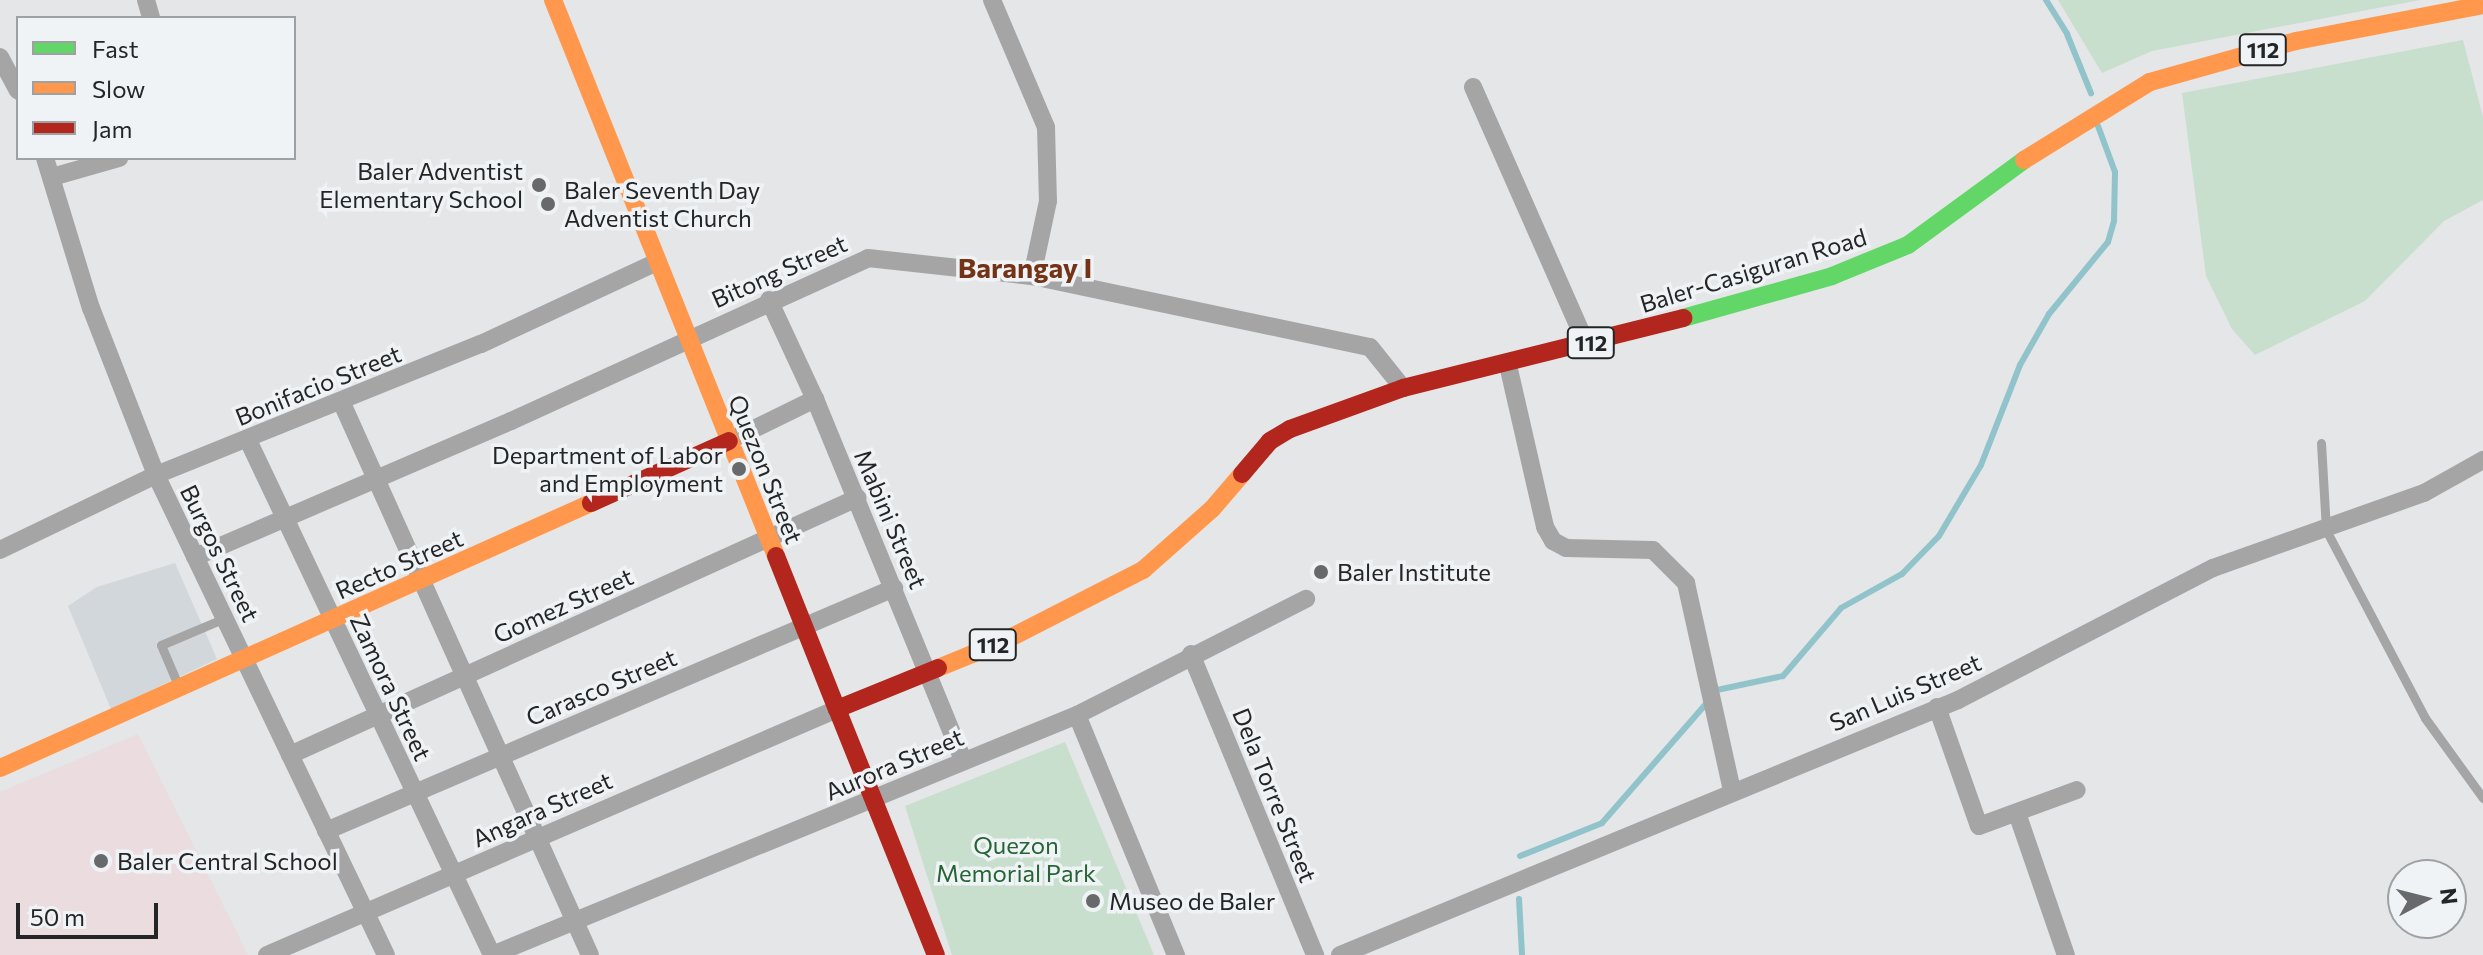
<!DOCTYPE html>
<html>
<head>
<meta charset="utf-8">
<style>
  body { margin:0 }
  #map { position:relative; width:2483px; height:955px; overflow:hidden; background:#e4e6e7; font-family:Commissioner,sans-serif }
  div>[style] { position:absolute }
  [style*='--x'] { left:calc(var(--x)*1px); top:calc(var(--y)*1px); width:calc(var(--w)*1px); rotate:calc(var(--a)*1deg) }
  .built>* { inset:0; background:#d1d7db }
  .education>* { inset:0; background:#eadcdf }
  .green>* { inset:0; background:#c8dfcd }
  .stream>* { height:6px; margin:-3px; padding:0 3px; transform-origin:3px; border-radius:3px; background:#91c3ca }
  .lane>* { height:9px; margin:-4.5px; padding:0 4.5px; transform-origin:4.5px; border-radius:4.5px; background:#a5a5a6 }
  .street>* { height:18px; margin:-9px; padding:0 9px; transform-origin:9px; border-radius:9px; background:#a5a5a6 }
  .fast>* { height:18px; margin:-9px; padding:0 9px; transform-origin:9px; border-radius:9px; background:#63d668 }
  .slow>* { height:18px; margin:-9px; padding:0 9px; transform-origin:9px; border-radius:9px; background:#ff974d }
  .jam>* { height:18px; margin:-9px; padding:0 9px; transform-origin:9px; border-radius:9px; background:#b3261e }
  .dots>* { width:22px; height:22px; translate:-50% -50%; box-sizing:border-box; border:4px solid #f0f3f6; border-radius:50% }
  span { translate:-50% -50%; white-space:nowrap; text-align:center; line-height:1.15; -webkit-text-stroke:7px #f0f3f6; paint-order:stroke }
  .shield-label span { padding:2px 6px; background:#f0f3f6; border:2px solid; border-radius:6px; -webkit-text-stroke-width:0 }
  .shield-label { font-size:22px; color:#242526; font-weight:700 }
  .poi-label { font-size:24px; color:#242526 }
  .right { translate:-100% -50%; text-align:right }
  .left { translate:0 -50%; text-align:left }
  .street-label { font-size:24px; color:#242526 }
  .park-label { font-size:24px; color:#256533 }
  .quarter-label { font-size:28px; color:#743316; font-weight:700 }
  .legend { position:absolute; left:16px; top:16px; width:280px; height:144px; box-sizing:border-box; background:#f0f3f6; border:2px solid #9ea1a3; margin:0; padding:10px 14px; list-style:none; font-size:24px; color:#242526 }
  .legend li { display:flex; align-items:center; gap:16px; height:40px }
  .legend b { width:40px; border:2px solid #9ea1a3 }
  .north { position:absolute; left:2387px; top:859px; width:80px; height:80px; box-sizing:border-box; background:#f0f3f6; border:2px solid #9ea1a3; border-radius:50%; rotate:83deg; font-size:22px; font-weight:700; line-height:32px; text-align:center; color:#242526 }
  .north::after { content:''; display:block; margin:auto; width:28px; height:36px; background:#67696a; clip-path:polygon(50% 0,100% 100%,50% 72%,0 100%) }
  .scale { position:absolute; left:16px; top:903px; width:142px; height:36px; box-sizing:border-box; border:4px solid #242526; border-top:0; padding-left:10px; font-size:24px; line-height:28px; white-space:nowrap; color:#242526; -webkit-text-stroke:6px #f0f3f6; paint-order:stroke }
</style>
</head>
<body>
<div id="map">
  <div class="built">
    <div style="clip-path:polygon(175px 563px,217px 659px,111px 709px,68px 606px,97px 587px)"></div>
  </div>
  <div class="education">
    <div style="clip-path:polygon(138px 734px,248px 955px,0 955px,0 792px)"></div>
  </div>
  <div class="green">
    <div style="clip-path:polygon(2058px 0,2420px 0,2152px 51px,2102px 73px)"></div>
    <div style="clip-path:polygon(2463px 40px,2483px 117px,2483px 200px,2444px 221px,2365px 301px,2255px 355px,2232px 329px,2206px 276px,2182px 93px)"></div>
    <div style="clip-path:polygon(1065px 742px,1154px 955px,952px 955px,905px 806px)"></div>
  </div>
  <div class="stream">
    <div style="--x:2046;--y:0;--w:40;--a:58"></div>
    <div style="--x:2067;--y:34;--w:64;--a:67.9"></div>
    <div style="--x:1717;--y:690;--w:67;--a:-12"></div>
    <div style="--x:1783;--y:676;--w:89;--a:-49.5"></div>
    <div style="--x:1841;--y:608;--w:70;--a:-29.1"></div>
    <div style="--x:1902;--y:574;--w:53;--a:-45.8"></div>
    <div style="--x:1939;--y:536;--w:82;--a:-59.4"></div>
    <div style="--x:1981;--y:465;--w:107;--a:-68.7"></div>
    <div style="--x:2020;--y:365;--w:59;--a:-60.4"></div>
    <div style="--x:2049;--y:314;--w:93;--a:-50.7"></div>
    <div style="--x:2108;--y:242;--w:22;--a:-74"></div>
    <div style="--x:2114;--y:221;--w:49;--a:-88.8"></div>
    <div style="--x:2115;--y:172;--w:49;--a:-110.3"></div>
    <div style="--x:1520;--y:856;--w:88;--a:-21.9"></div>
    <div style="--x:1602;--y:823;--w:157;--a:-48.9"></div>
    <div style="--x:1519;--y:899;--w:56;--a:86.9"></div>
  </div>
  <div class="lane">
    <div style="--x:2321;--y:443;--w:87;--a:86.7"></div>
    <div style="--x:2326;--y:530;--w:212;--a:62.2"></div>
    <div style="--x:2425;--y:718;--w:99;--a:54.1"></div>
    <div style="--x:178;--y:685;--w:43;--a:-113"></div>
    <div style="--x:161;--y:645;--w:69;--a:-22.9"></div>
  </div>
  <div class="street">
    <div style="--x:146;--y:0;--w:19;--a:74"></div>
    <div style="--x:992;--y:0;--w:138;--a:67"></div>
    <div style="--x:1046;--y:127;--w:74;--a:88.5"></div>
    <div style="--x:1048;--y:201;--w:77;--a:102"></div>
    <div style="--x:0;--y:57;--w:38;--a:62"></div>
    <div style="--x:1473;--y:87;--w:282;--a:66.2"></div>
    <div style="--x:45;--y:158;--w:157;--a:73"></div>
    <div style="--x:91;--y:308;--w:179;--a:68.7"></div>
    <div style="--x:156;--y:475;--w:532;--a:64.4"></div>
    <div style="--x:52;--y:177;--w:70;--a:-15.8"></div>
    <div style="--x:769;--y:300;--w:109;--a:65.1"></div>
    <div style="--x:815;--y:399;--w:390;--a:67.7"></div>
    <div style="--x:1508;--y:365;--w:166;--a:77.1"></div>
    <div style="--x:1545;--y:527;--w:16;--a:60"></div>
    <div style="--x:1553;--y:541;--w:15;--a:28"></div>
    <div style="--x:1566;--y:548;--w:87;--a:1.3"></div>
    <div style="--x:1653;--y:550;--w:47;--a:45"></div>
    <div style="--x:1686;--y:583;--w:213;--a:77.5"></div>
    <div style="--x:341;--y:401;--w:607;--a:65.8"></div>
    <div style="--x:248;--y:440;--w:570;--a:64.65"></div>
    <div style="--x:492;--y:955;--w:632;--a:-22.31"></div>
    <div style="--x:1077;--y:715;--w:257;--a:-26.9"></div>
    <div style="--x:729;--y:441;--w:96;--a:-26"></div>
    <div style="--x:0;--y:550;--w:173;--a:-25.7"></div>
    <div style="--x:156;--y:475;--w:350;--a:-22"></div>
    <div style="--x:481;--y:344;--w:192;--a:-25"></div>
    <div style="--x:195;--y:557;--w:344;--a:-23.3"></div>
    <div style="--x:511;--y:421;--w:392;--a:-24.5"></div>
    <div style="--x:868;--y:258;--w:165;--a:6.3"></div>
    <div style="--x:1032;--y:276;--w:345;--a:11.9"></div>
    <div style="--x:1370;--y:347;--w:53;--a:51.2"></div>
    <div style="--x:1191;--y:654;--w:326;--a:67.6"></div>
    <div style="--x:1937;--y:707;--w:126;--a:70.6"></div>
    <div style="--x:1979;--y:826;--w:104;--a:-20.2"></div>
    <div style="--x:1077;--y:715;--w:260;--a:67.6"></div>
    <div style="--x:290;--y:755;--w:623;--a:-24.38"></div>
    <div style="--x:2017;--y:813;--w:150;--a:71"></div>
    <div style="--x:326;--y:831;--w:618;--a:-23.16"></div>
    <div style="--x:267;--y:955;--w:621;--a:-23.34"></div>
    <div style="--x:1340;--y:955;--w:669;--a:-22.42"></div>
    <div style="--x:1958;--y:700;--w:287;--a:-27.4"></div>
    <div style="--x:2213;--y:568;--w:224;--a:-19.6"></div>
    <div style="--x:2424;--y:493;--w:68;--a:-29.2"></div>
  </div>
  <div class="fast">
    <div style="--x:1683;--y:318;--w:155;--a:-15.7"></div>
    <div style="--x:1832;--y:276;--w:82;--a:-22.2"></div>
    <div style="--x:1908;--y:245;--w:144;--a:-36.2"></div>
  </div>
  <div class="slow">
    <div style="--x:553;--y:0;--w:599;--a:68.15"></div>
    <div style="--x:2024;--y:160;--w:148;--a:-31.8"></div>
    <div style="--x:2150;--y:82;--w:152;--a:-15.7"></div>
    <div style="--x:2296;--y:41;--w:190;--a:-10.9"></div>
    <div style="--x:938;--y:668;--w:71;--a:-22.2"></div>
    <div style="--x:1004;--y:641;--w:156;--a:-27.1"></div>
    <div style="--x:1143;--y:570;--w:92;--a:-41.5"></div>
    <div style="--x:1212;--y:509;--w:46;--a:-49.4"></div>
    <div style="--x:0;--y:768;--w:648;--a:-24.15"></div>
  </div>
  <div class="jam">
    <div style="--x:1242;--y:474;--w:43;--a:-49.7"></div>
    <div style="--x:1270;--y:441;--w:23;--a:-31"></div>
    <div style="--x:1290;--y:429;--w:120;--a:-19.9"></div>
    <div style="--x:1403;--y:388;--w:289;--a:-14"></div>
    <div style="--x:591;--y:503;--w:151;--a:-24.2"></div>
    <div style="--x:776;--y:556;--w:165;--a:68.3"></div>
    <div style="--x:837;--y:709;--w:109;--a:-22.1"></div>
    <div style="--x:837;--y:709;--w:265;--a:68.1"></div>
  </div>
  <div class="dots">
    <div style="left:539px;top:185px;background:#67696a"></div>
    <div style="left:548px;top:204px;background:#67696a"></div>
    <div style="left:739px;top:469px;background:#67696a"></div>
    <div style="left:1321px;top:572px;background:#67696a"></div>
    <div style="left:101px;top:861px;background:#67696a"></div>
    <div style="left:1093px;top:901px;background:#67696a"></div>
  </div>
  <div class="shield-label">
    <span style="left:2263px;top:50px">112</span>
    <span style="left:1591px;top:343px">112</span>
    <span style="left:993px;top:645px">112</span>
  </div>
  <div class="poi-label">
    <span class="right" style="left:523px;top:185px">Baler Adventist<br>Elementary School</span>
    <span class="left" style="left:564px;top:204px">Baler Seventh Day<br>Adventist Church</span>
    <span class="right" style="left:723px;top:469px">Department of Labor<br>and Employment</span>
    <span class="left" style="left:1337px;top:572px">Baler Institute</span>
    <span class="left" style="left:117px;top:861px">Baler Central School</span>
    <span class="left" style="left:1109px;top:901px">Museo de Baler</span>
  </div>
  <div class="street-label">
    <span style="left:1753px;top:270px;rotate:-17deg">Baler-Casiguran Road</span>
    <span style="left:779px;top:271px;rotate:-24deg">Bitong Street</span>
    <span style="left:318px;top:385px;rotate:-22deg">Bonifacio Street</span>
    <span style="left:766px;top:469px;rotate:68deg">Quezon Street</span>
    <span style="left:891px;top:519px;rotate:67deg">Mabini Street</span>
    <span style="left:220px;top:553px;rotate:64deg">Burgos Street</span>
    <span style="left:399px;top:564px;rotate:-24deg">Recto Street</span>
    <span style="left:563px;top:605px;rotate:-24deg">Gomez Street</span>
    <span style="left:391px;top:687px;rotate:65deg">Zamora Street</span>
    <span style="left:601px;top:687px;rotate:-23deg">Carasco Street</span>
    <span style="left:1905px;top:692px;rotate:-23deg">San Luis Street</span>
    <span style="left:894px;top:764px;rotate:-23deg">Aurora Street</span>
    <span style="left:1275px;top:795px;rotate:68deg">Dela Torre Street</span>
    <span style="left:542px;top:809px;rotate:-24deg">Angara Street</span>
  </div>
  <div class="park-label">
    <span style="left:1016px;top:859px">Quezon<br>Memorial Park</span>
  </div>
  <div class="quarter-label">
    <span style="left:1025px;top:267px">Barangay I</span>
  </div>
  <ul class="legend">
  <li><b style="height:10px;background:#63d668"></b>Fast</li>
  <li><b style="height:10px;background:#ff974d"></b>Slow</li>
  <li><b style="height:10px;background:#b3261e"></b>Jam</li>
  </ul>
  <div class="north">N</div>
  <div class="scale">50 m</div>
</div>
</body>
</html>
